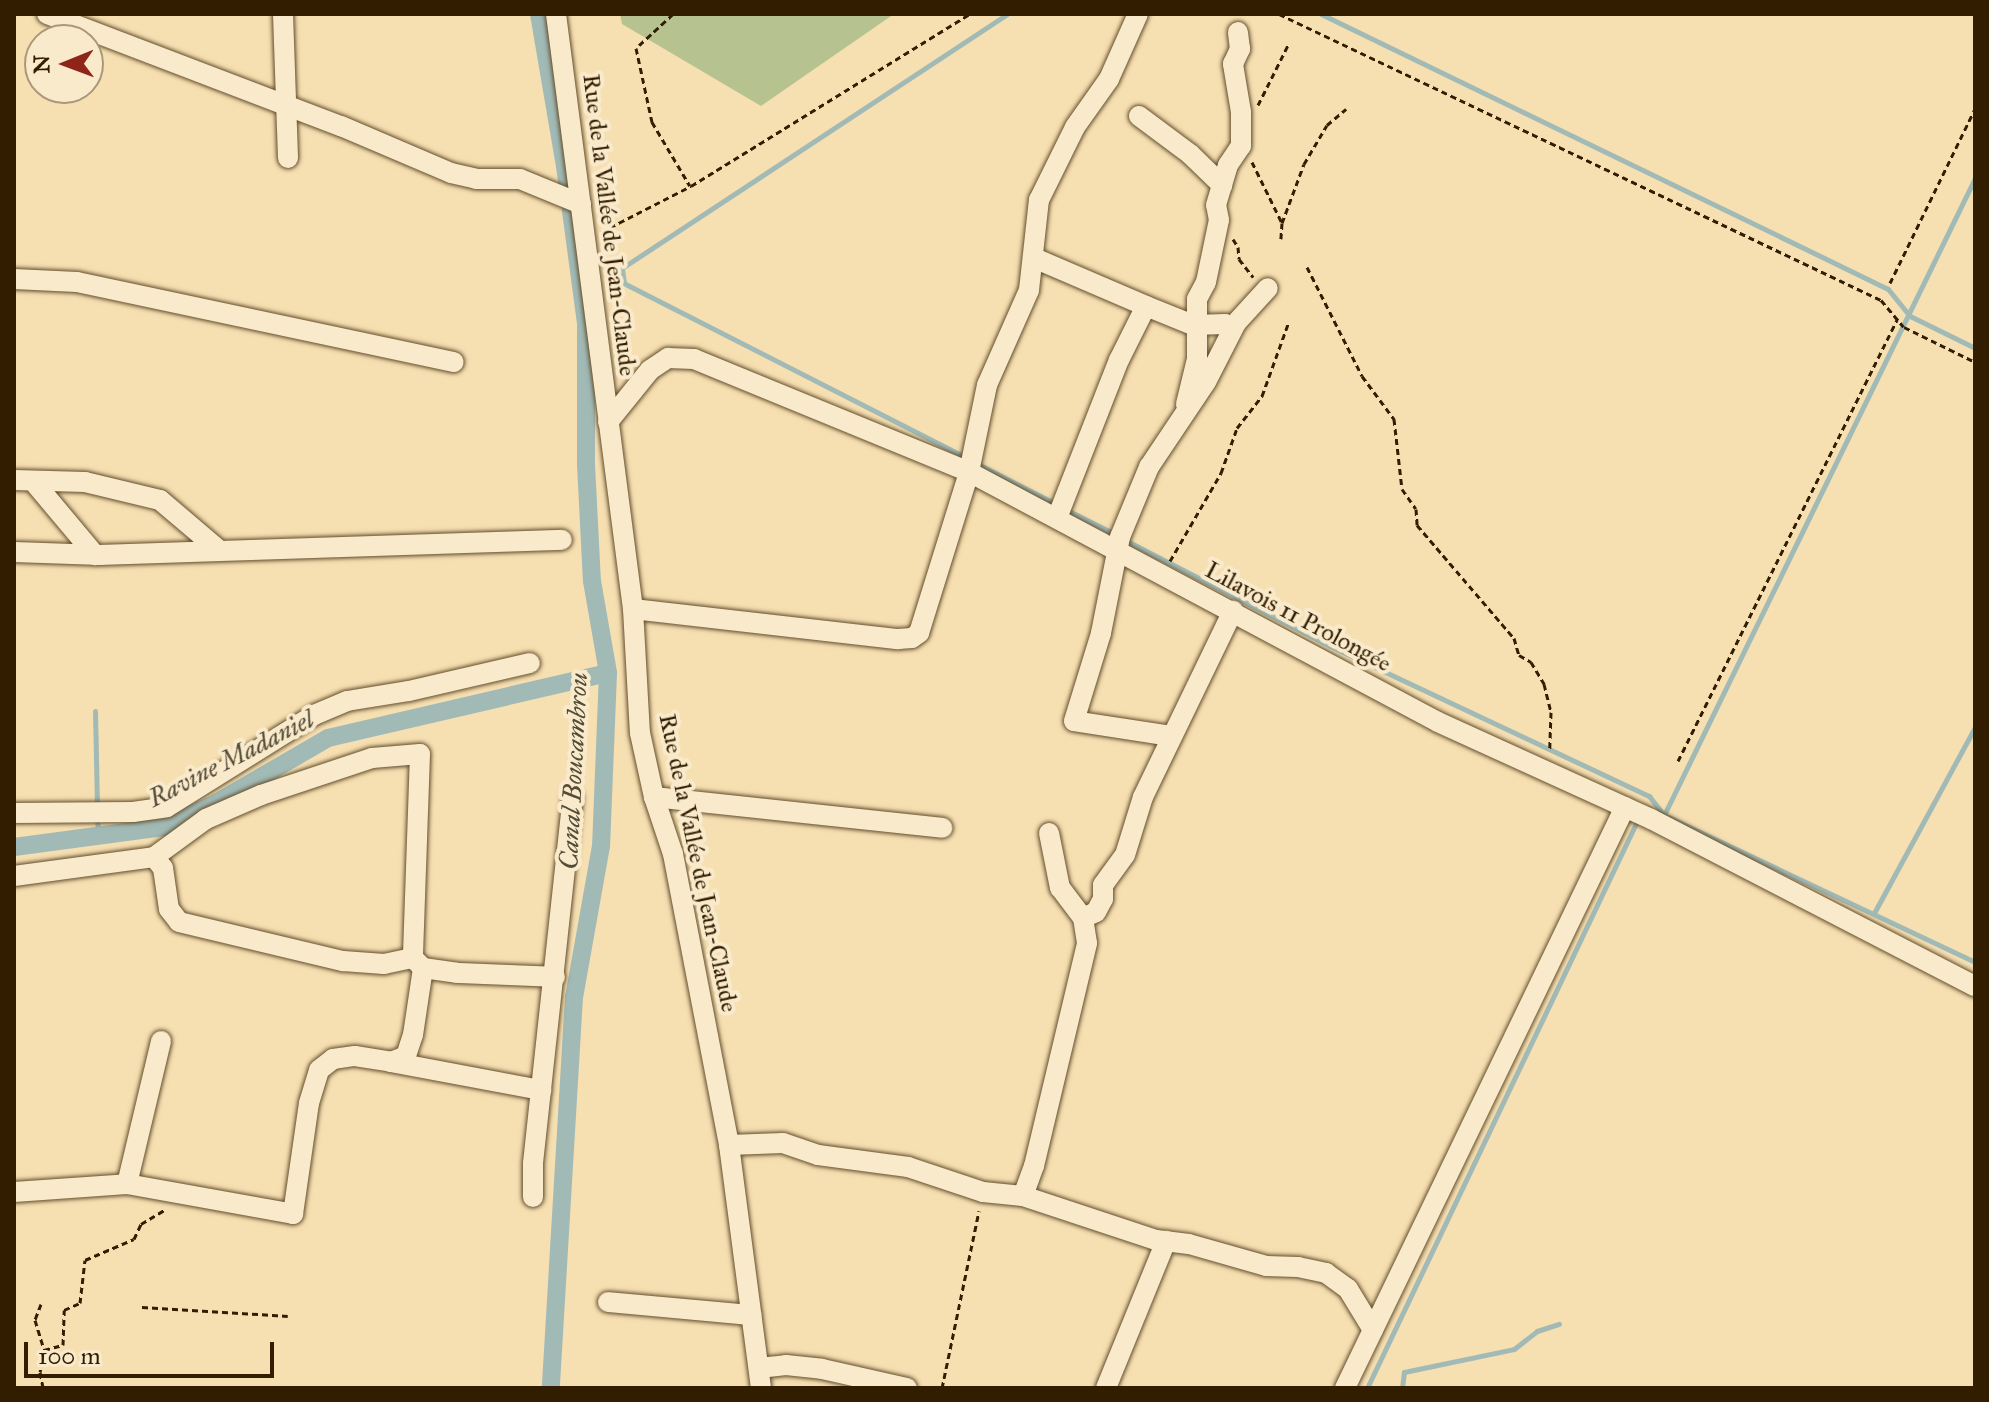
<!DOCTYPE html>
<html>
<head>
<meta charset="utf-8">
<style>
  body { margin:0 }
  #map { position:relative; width:1989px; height:1402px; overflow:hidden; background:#f6dfb1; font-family:"IM FELL Great Primer",serif }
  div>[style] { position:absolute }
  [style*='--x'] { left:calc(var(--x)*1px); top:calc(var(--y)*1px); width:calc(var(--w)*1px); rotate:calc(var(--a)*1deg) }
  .green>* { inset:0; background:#b6c390 }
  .stream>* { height:5px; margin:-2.5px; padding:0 2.5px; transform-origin:2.5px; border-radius:2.5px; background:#a1bab6 }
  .canal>* { height:18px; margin:-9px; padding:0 9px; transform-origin:9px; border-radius:9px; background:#a1bab6 }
  .path>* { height:3px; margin-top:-1.5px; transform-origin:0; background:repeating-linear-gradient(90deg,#321d00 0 6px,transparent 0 10px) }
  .roads { filter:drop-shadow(0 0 2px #634e2c) drop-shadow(0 0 2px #634e2c) }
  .street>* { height:20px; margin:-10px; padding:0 10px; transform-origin:10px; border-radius:10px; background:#f9eacc }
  span { translate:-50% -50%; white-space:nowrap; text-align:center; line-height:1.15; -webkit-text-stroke:8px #f9eacc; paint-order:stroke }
  .street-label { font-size:24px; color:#321d00 }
  .water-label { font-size:26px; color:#534c37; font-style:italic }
  .frame { position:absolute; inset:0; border:16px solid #321d00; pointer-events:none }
  .north { position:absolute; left:24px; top:24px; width:80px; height:80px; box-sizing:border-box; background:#f9eacc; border:2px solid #a9987a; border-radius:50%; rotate:269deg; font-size:22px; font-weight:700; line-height:32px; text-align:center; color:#321d00 }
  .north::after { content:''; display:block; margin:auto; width:28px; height:36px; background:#8f2418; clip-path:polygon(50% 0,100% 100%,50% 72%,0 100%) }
  .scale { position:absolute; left:24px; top:1342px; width:250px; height:36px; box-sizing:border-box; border:4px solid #321d00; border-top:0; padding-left:10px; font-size:24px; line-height:28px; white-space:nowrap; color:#321d00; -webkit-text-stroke:6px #f9eacc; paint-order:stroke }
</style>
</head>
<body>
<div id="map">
  <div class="green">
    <div style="clip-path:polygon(620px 14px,894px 14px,761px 106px,622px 24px)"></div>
  </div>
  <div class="stream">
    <div style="--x:1321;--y:14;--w:630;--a:25.87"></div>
    <div style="--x:1888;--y:289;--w:35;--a:51"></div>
    <div style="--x:1910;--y:316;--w:72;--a:26.2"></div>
    <div style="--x:967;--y:458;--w:385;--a:-153"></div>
    <div style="--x:624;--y:283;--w:15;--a:-98"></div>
    <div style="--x:622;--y:268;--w:461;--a:-33.4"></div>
    <div style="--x:976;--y:463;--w:90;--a:27.1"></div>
    <div style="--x:1065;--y:509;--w:58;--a:26.6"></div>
    <div style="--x:1125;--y:540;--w:231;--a:27.3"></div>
    <div style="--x:1330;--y:646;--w:353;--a:25.2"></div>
    <div style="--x:1649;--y:796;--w:24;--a:52"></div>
    <div style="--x:1664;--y:815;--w:344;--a:25.3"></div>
    <div style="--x:95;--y:711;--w:95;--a:88.8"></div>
    <div style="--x:1664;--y:815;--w:709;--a:-63.98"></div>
    <div style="--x:97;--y:816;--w:22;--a:87"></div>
    <div style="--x:1874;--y:913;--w:212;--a:-61.5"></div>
    <div style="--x:1367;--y:1388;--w:630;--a:-64.53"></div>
    <div style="--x:1402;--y:1388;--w:16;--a:-83"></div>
    <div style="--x:1404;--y:1372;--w:112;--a:-11.8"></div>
    <div style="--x:1514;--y:1349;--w:29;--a:-38"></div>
    <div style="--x:1537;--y:1331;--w:23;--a:-18"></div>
  </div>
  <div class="canal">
    <div style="--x:539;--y:14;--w:154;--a:80.3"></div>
    <div style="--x:565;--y:166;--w:158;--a:82.4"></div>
    <div style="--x:586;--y:323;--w:141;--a:90"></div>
    <div style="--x:586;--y:464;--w:117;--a:87.1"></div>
    <div style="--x:592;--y:581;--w:93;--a:80.1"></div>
    <div style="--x:608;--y:673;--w:173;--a:92.3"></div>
    <div style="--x:601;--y:846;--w:153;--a:100.1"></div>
    <div style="--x:574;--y:997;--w:392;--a:93.4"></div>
    <div style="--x:14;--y:847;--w:151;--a:-7.6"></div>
    <div style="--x:164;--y:827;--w:57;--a:-24.8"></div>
    <div style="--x:216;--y:803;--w:129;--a:-30.1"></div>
    <div style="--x:328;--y:738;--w:287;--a:-13.1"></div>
  </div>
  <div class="path">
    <div style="--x:673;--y:14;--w:50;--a:137.4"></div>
    <div style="--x:636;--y:48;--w:76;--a:77.8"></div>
    <div style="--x:652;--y:122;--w:74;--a:59.3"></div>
    <div style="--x:1279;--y:14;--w:666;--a:25.41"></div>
    <div style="--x:1881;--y:300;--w:35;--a:50"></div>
    <div style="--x:1904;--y:327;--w:79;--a:26.2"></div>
    <div style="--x:1258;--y:105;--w:67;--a:-63.4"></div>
    <div style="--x:1252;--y:162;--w:68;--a:63.8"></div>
    <div style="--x:1282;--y:223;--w:16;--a:94"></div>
    <div style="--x:1282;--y:223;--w:63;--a:-69.6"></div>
    <div style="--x:1304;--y:164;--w:45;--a:-59.5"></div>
    <div style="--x:1327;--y:125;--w:25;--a:-40"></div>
    <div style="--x:601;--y:232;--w:101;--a:-27.1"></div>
    <div style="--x:691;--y:186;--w:327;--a:-31.7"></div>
    <div style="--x:1233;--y:239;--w:9;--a:58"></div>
    <div style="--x:1238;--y:247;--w:12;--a:85"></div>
    <div style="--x:1239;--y:259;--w:23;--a:52"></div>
    <div style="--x:1307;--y:267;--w:122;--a:63.2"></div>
    <div style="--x:1362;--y:376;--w:54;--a:53.3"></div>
    <div style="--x:1394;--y:419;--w:70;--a:83.5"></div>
    <div style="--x:1402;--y:489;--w:24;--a:55"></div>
    <div style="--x:1416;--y:509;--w:16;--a:86"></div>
    <div style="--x:1417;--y:525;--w:149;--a:49.4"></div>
    <div style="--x:1514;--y:638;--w:18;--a:74"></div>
    <div style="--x:1519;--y:655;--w:14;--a:30"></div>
    <div style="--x:1531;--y:662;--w:26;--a:59"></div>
    <div style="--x:1544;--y:684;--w:29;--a:76"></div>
    <div style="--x:1551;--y:712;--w:38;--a:92"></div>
    <div style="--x:1890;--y:283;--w:194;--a:-64"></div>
    <div style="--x:1170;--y:561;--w:102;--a:-59.9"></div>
    <div style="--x:1221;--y:473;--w:48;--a:-70.4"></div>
    <div style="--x:1237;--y:428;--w:41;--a:-52"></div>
    <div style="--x:1262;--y:396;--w:77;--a:-70.1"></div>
    <div style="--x:1678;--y:761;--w:493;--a:-63.6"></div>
    <div style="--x:41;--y:1304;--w:17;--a:111"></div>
    <div style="--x:35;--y:1320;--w:31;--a:73"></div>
    <div style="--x:44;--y:1350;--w:22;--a:100"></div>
    <div style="--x:40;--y:1372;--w:16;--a:79"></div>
    <div style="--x:142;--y:1307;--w:146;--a:3.5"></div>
    <div style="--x:44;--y:1350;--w:20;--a:-15"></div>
    <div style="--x:63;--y:1345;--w:35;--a:-88"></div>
    <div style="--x:64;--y:1310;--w:17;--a:-24"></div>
    <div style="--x:80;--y:1303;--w:43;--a:-83.4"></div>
    <div style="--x:85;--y:1260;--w:53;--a:-23.2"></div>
    <div style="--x:134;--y:1239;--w:17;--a:-65"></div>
    <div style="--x:141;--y:1224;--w:27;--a:-31"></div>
    <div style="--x:942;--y:1388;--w:181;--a:-78.2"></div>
  </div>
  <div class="roads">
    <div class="street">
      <div style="--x:47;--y:14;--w:315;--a:20.9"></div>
      <div style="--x:341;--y:126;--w:120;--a:23.1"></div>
      <div style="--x:451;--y:173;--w:26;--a:13"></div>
      <div style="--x:476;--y:179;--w:44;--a:0"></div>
      <div style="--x:520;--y:179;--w:66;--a:22.3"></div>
      <div style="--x:283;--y:14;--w:144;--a:88"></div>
      <div style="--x:556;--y:14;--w:600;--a:82.63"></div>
      <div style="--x:633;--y:609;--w:124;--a:86.8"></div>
      <div style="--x:640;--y:733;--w:66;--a:77.7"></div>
      <div style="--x:654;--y:797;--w:60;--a:71.6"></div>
      <div style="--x:673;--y:854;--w:296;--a:79.1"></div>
      <div style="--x:729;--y:1145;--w:245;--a:82.5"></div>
      <div style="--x:1139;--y:116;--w:64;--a:36.7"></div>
      <div style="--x:1190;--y:154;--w:45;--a:44.1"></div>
      <div style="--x:1034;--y:258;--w:122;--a:23.2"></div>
      <div style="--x:14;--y:279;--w:63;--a:2.7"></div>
      <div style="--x:77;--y:282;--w:385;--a:12"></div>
      <div style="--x:1186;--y:404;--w:46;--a:-76.3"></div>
      <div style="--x:1197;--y:359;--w:60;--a:-90"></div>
      <div style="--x:1197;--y:299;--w:19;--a:-62"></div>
      <div style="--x:1206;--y:282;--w:63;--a:-78.2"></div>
      <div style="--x:1219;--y:220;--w:15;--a:-101"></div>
      <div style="--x:1216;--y:205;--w:42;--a:-73.3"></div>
      <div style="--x:1228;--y:165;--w:23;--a:-56"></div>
      <div style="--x:1241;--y:146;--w:34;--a:-90"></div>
      <div style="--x:1241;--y:112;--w:49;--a:-99.5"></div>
      <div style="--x:1233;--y:64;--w:17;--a:-65"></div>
      <div style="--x:1240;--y:49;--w:17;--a:-97"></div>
      <div style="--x:608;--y:422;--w:67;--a:-51.1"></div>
      <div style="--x:650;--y:370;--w:22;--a:-34"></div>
      <div style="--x:668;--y:358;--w:26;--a:2"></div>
      <div style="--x:694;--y:359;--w:297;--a:22.3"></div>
      <div style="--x:969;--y:472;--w:531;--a:28.06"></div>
      <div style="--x:1438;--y:722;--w:234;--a:24.5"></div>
      <div style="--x:1651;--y:819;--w:365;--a:27.3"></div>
      <div style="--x:14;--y:480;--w:71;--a:1.6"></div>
      <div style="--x:85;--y:482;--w:77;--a:13.5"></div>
      <div style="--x:160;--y:500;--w:77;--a:40.3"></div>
      <div style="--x:33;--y:481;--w:97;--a:50"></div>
      <div style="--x:1057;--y:518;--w:170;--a:-68.6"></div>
      <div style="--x:1119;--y:360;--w:60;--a:-63.4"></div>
      <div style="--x:1146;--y:306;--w:51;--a:22"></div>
      <div style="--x:1193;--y:325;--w:32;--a:-2"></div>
      <div style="--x:1225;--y:324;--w:9;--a:41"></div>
      <div style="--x:14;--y:552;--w:87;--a:2"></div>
      <div style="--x:101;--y:555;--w:461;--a:-1.9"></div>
      <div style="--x:633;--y:609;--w:267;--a:6.5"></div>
      <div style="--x:898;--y:639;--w:14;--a:-4"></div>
      <div style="--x:912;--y:638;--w:9;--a:-36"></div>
      <div style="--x:919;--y:633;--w:169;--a:-72.7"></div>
      <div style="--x:969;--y:472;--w:89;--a:-78.3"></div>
      <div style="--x:987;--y:385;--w:104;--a:-66.1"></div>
      <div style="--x:1029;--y:290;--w:91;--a:-83.7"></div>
      <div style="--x:1039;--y:200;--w:81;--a:-63.7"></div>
      <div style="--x:1075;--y:127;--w:59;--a:-54.7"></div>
      <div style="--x:1109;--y:79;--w:71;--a:-66"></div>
      <div style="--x:1171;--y:736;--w:98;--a:-171.2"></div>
      <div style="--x:1074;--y:721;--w:92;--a:-72.9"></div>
      <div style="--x:1101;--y:633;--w:98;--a:-78.8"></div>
      <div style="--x:1120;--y:537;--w:76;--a:-67.5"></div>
      <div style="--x:1149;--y:467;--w:102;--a:-56.2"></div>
      <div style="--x:1206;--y:382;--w:66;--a:-63"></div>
      <div style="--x:1236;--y:323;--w:47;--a:-47.6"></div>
      <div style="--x:654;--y:797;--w:290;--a:6.1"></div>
      <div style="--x:14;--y:813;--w:119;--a:-0.5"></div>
      <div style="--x:133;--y:812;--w:34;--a:-8"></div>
      <div style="--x:167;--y:807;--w:173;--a:-32"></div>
      <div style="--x:314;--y:715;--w:36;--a:-23"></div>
      <div style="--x:347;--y:701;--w:63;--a:-9.2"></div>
      <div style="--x:409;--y:691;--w:124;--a:-13"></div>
      <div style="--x:154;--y:857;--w:64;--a:-36.2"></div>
      <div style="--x:206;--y:819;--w:60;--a:-23.6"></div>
      <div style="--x:261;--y:795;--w:117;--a:-18.4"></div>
      <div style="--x:372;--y:758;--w:48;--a:-4.8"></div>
      <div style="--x:420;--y:754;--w:204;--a:92"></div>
      <div style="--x:413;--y:958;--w:14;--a:45"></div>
      <div style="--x:423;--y:968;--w:34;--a:8"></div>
      <div style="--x:457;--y:973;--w:98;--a:2.3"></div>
      <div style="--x:14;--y:876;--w:141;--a:-7.7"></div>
      <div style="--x:154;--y:857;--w:14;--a:51"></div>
      <div style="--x:163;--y:868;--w:41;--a:81.7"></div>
      <div style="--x:169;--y:909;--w:16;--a:52"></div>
      <div style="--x:179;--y:922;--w:169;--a:13.4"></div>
      <div style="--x:343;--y:961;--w:41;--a:4.2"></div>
      <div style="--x:384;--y:964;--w:30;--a:-12"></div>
      <div style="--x:1083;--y:918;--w:14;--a:-25"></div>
      <div style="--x:1096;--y:912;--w:15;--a:-62"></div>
      <div style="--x:1103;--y:899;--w:14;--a:-90"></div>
      <div style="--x:1103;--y:885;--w:37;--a:-54"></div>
      <div style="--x:1125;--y:855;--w:61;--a:-72.8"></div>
      <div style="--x:1143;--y:797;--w:207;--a:-64.2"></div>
      <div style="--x:391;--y:1062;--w:153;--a:10.6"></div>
      <div style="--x:729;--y:1145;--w:54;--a:-2.1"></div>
      <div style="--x:783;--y:1143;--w:37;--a:19"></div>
      <div style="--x:818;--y:1155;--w:91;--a:7.6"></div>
      <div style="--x:908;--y:1167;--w:79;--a:18.4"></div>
      <div style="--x:983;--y:1192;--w:40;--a:5.7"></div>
      <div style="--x:1023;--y:1196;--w:140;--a:18.3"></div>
      <div style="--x:1156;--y:1240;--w:33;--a:7"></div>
      <div style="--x:1189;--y:1244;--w:80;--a:15.9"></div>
      <div style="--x:1266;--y:1266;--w:32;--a:2"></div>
      <div style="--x:1298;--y:1267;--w:29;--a:12"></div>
      <div style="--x:1326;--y:1273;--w:27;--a:36"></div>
      <div style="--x:1348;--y:1289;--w:48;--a:58.6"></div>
      <div style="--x:127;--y:1184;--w:147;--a:-76.6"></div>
      <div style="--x:14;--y:1192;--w:113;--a:-4"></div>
      <div style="--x:127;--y:1184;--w:169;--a:10.2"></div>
      <div style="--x:293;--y:1214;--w:112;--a:-81.8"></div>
      <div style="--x:309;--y:1103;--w:34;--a:-73"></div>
      <div style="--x:319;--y:1070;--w:18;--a:-38"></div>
      <div style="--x:333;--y:1059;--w:22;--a:-8"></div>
      <div style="--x:355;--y:1056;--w:36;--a:9"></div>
      <div style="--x:391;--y:1062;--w:16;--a:-22"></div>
      <div style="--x:406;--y:1056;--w:22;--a:-72"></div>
      <div style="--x:413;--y:1035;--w:68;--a:-81.5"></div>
      <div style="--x:1023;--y:1196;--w:32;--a:-70"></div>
      <div style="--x:1034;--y:1166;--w:229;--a:-76.6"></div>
      <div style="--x:1087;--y:943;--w:25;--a:-99"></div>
      <div style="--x:1083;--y:918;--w:38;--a:-127"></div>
      <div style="--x:1060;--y:888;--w:56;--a:-101.3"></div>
      <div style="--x:533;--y:1197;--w:34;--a:-90"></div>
      <div style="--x:533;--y:1163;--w:368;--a:-83.8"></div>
      <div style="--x:608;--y:1302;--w:144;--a:5.2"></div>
      <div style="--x:759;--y:1368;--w:27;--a:-6"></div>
      <div style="--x:786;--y:1365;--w:36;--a:6"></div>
      <div style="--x:822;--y:1369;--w:87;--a:12.6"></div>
      <div style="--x:1106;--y:1388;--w:159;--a:-67.8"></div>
      <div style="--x:1345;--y:1388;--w:645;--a:-64.27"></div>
    </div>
  </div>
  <div class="street-label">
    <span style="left:609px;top:225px;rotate:83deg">Rue de la Vallée de Jean-Claude</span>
    <span style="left:1298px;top:617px;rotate:28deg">Lilavois 11 Prolongée</span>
    <span style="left:698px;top:863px;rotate:78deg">Rue de la Vallée de Jean-Claude</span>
  </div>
  <div class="water-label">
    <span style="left:231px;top:759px;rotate:-27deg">Ravine Madaniel</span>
    <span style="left:574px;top:771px;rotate:-87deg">Canal Boucambrou</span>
  </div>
  <div class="frame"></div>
  <div class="north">N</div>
  <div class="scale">100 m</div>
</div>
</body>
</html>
